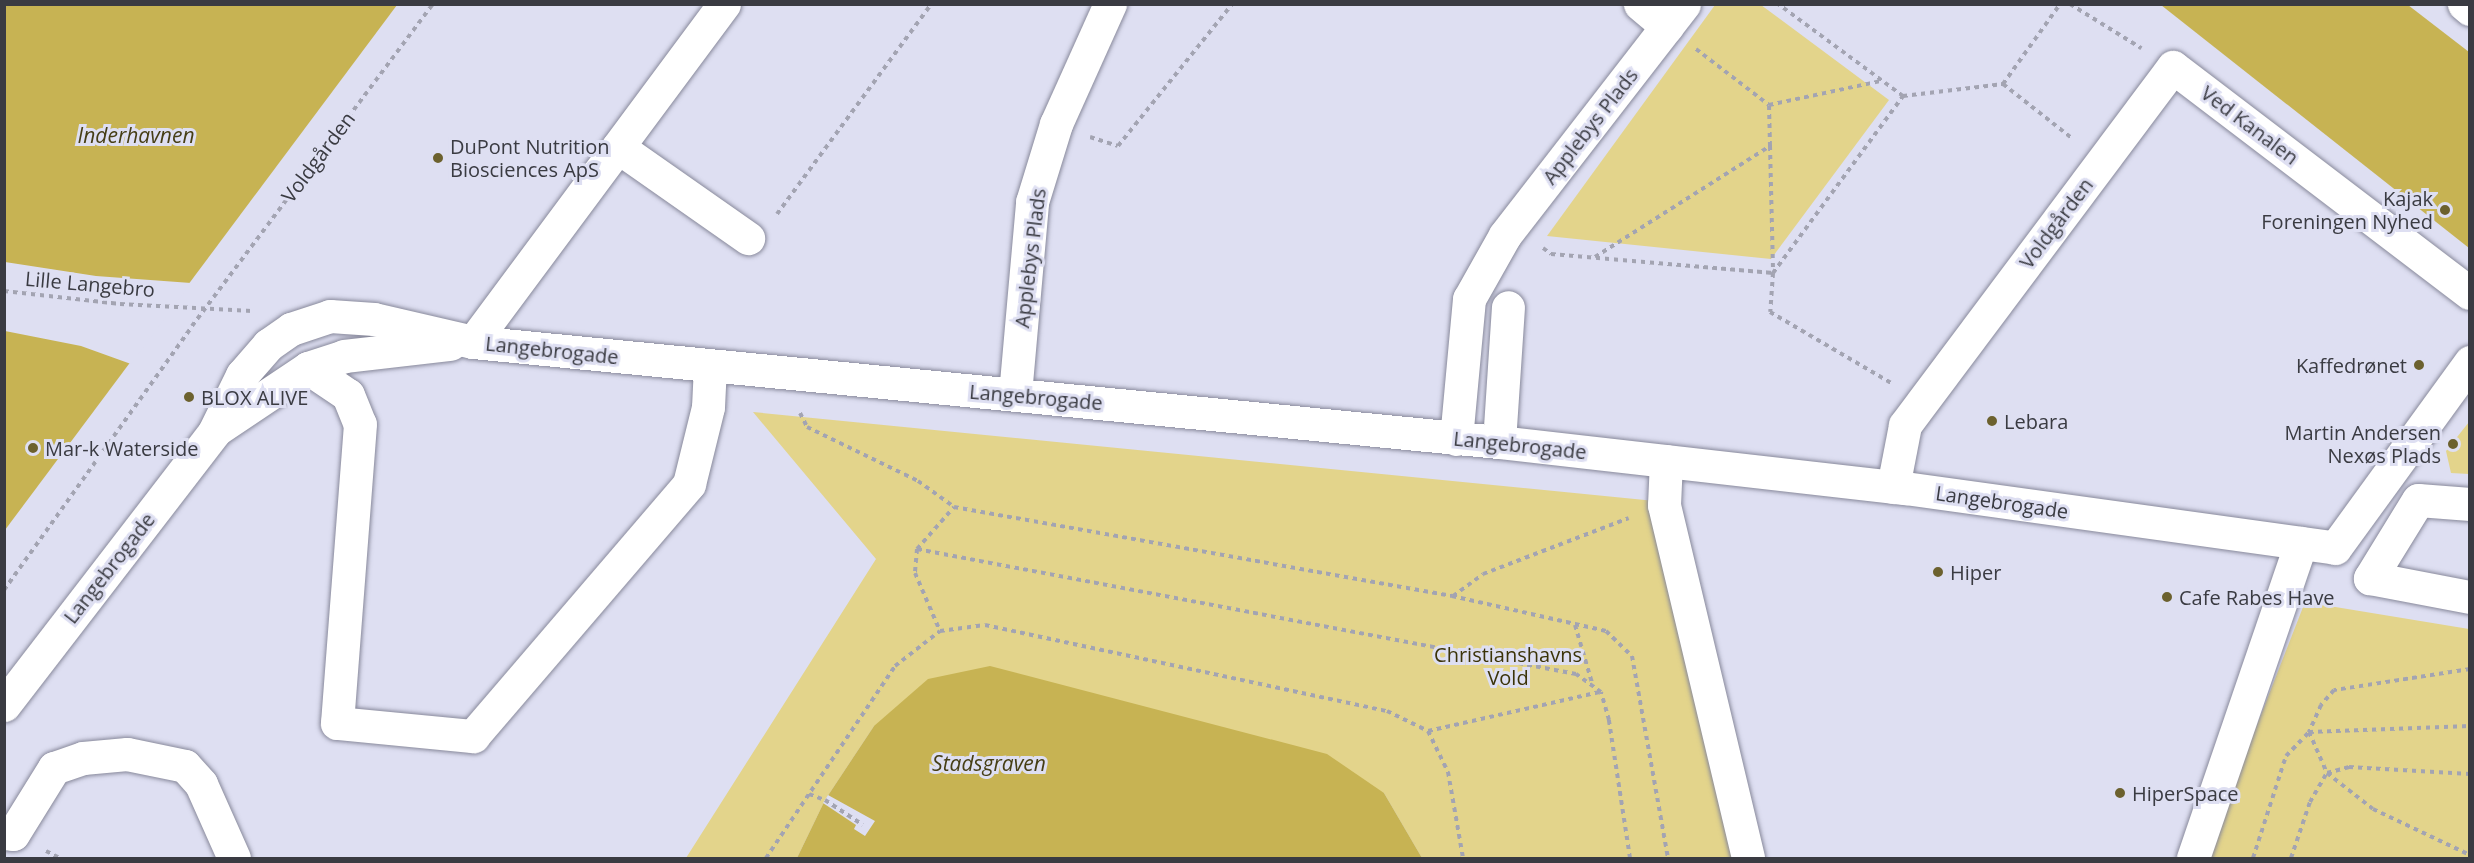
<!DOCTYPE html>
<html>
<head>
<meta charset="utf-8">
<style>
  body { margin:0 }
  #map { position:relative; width:2474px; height:863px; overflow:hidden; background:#dedff2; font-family:"Open Sans",sans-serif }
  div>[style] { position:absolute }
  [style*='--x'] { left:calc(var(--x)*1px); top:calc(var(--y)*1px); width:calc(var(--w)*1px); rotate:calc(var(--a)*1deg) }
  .green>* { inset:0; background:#e3d48b }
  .water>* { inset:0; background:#c7b353 }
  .pier>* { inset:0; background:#dedff2 }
  .path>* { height:4px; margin-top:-2px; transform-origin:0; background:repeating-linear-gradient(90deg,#a3a4b2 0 4.5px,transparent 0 9px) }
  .roads { filter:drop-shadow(0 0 2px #88899b) drop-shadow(0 0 2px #88899b) }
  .minor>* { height:33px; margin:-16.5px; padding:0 16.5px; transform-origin:16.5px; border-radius:16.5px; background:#fff }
  .dots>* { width:16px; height:16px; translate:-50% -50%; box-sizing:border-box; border:3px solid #dedff2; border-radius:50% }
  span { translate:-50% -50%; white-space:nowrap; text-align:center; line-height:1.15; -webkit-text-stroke:6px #dedff2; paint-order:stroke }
  .street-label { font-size:20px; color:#3a3b42 }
  .poi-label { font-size:20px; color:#3a3b42 }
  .left { translate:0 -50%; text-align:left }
  .right { translate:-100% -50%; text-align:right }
  .park-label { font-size:20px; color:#3b3308 }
  .water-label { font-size:21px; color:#463e15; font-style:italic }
  .frame { position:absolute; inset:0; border:6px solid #3a3b42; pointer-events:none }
</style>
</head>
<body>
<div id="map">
  <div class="green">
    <div style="clip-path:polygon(1715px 5px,1761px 5px,1889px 100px,1771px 259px,1547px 236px)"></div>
    <div style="clip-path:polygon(753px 412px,1655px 501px,1735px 858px,1422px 858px,1384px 793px,874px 726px,825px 800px,797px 858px,686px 858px,876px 559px)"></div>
    <div style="clip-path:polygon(2469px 422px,2469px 474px,2451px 473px,2446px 451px)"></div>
    <div style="clip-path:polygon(2305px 602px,2469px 629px,2469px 858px,2205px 858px)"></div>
  </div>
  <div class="water">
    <div style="clip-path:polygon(5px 5px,397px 5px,5px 530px)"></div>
    <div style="clip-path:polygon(2161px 5px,2408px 5px,2469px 52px,2469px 248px)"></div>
    <div style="clip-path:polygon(990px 666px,1327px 754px,1384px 793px,1422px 858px,797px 858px,825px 800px,874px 726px,928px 679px)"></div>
  </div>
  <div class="pier">
    <div style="clip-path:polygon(5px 262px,96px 276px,191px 283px,131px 364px,81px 346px,5px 331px)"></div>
    <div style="clip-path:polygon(828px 795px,875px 821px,865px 836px,854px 829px,856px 825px,823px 803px)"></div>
  </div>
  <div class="path">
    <div style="--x:2070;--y:4;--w:84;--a:31.8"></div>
    <div style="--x:1696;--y:49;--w:92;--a:37.5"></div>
    <div style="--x:2003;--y:84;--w:89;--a:38.2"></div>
    <div style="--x:1903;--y:96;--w:101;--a:-6.8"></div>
    <div style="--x:2003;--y:84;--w:98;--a:-54.5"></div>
    <div style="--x:1090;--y:137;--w:29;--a:18"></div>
    <div style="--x:1118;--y:146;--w:182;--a:-51.2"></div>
    <div style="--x:1770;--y:146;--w:41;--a:-91.4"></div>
    <div style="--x:1769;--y:105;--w:115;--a:-12.1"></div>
    <div style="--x:777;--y:214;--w:260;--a:-53.7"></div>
    <div style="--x:1543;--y:248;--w:10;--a:37"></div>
    <div style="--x:1551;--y:254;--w:223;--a:4.9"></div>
    <div style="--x:1773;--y:273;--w:39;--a:94"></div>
    <div style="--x:1770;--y:312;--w:140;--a:30.4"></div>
    <div style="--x:1595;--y:257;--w:207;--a:-32.4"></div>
    <div style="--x:1770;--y:146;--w:127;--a:88.6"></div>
    <div style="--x:1773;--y:273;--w:220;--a:-53.7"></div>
    <div style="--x:1903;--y:96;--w:155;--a:-143.6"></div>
    <div style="--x:4;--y:291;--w:117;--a:6.4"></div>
    <div style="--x:120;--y:304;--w:132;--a:3"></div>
    <div style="--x:800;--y:413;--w:16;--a:63"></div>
    <div style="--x:807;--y:427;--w:123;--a:25.9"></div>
    <div style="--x:918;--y:481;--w:44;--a:35.8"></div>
    <div style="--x:917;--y:549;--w:24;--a:95"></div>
    <div style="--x:915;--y:573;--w:63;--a:66.7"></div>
    <div style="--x:4;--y:590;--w:324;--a:-54.5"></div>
    <div style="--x:192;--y:326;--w:402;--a:-53.2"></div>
    <div style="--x:1453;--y:596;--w:37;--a:-36"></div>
    <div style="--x:1483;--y:574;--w:156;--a:-21"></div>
    <div style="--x:1575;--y:625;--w:64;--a:73.6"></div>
    <div style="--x:2470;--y:669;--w:138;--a:171.2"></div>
    <div style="--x:2334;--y:690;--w:20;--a:131"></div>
    <div style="--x:2321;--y:705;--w:30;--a:114"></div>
    <div style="--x:2309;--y:732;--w:45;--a:66.3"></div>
    <div style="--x:2327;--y:773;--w:58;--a:38"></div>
    <div style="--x:2373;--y:809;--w:107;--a:25.4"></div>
    <div style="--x:1428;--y:731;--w:176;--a:-12.8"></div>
    <div style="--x:809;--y:794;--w:17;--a:21"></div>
    <div style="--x:825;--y:800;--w:45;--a:33.3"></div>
    <div style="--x:46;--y:851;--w:16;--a:27"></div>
    <div style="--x:766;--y:858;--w:231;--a:-56.1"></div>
    <div style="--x:895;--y:666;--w:57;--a:-37.9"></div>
    <div style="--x:940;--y:631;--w:45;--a:-7.6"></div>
    <div style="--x:985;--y:625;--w:411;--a:12.1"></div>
    <div style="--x:1387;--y:711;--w:46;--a:26"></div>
    <div style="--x:1428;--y:731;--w:46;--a:64"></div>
    <div style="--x:1448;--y:772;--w:87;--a:80.1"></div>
    <div style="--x:1630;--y:858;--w:140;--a:-98.7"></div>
    <div style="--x:1609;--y:720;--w:29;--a:-106"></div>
    <div style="--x:1601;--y:692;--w:31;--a:-144"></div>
    <div style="--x:1576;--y:674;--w:671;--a:-169.26"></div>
    <div style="--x:917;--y:549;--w:56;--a:-48.6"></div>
    <div style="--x:954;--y:507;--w:506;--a:10.13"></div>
    <div style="--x:1452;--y:596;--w:158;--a:12.8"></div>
    <div style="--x:1606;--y:631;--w:36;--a:44"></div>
    <div style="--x:1632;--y:656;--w:205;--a:79.9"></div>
    <div style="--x:2253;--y:858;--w:107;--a:-72.1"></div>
    <div style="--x:2286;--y:756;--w:33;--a:-46"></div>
    <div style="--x:2309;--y:732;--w:161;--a:-2.1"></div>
    <div style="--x:2291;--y:858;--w:59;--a:-71.3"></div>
    <div style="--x:2310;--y:802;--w:34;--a:-60"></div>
    <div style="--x:2327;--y:773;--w:23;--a:-15"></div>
    <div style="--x:2349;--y:767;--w:121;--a:3.3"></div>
  </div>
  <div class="roads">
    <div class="minor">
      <div style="--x:1640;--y:4;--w:35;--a:40"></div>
      <div style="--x:2464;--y:4;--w:8;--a:40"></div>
      <div style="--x:618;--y:147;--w:159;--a:35"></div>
      <div style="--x:473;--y:342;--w:421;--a:-53.4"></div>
      <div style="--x:308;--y:368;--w:48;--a:34"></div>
      <div style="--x:348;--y:395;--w:31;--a:68"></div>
      <div style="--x:360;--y:424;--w:300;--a:94.4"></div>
      <div style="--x:337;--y:723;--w:137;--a:5.5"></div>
      <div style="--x:473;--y:736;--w:332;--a:-49.4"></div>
      <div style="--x:689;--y:484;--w:79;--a:-76.1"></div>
      <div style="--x:708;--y:407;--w:41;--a:-87.2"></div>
      <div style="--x:1015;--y:394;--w:193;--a:-84.9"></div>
      <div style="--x:1032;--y:202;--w:82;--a:-72.9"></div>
      <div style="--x:1056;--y:124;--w:132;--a:-65.8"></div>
      <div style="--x:217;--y:429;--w:110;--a:-33.8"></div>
      <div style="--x:308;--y:368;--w:38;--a:-18"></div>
      <div style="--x:344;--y:356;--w:107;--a:-6.5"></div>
      <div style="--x:1456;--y:439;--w:141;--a:-84.7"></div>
      <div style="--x:1469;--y:299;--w:73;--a:-60.6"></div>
      <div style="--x:1505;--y:235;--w:292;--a:-52.2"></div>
      <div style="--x:1499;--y:442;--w:135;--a:-86.2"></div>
      <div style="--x:1666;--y:461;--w:44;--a:92.6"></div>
      <div style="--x:1664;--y:505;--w:363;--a:76.6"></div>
      <div style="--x:1893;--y:487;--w:63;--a:-79"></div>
      <div style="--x:1905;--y:425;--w:447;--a:-53.2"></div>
      <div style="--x:2173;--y:67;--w:373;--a:37.3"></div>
      <div style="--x:2470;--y:504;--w:52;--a:-175.6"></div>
      <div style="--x:2418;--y:500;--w:92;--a:121.6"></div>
      <div style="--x:2370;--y:578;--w:102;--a:10.8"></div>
      <div style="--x:4;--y:705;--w:344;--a:-52.4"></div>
      <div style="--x:214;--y:432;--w:64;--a:-63.8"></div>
      <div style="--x:242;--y:375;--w:40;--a:-49"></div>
      <div style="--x:268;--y:345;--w:28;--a:-35"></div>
      <div style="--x:291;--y:329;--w:41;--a:-18.4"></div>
      <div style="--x:330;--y:316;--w:44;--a:3.9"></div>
      <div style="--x:374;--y:319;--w:102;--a:13.1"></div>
      <div style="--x:473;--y:342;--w:1031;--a:5.57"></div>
      <div style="--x:1499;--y:442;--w:409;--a:6.5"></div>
      <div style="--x:1905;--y:488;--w:434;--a:7.9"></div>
      <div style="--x:2335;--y:548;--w:230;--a:-54"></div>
      <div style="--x:4;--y:833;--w:9;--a:6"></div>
      <div style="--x:13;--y:834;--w:78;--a:-58.2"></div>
      <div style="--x:54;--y:768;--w:31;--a:-19"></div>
      <div style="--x:83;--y:758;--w:44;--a:-5.2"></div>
      <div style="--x:127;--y:754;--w:59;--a:11.7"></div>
      <div style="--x:185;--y:766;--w:24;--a:48"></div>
      <div style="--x:201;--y:784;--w:81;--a:66"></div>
      <div style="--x:2193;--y:858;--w:333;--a:-71.1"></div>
    </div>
  </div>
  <div class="dots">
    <div style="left:438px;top:158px;background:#6c612e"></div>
    <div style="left:2445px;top:210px;background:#6c612e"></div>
    <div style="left:2419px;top:365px;background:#6c612e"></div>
    <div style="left:189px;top:397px;background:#6c612e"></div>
    <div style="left:1992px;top:421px;background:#6c612e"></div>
    <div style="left:2453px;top:444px;background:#6c612e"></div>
    <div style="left:33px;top:448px;background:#6c612e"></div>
    <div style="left:1938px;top:572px;background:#6c612e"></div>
    <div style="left:2167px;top:597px;background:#6c612e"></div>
    <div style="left:2120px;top:793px;background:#6c612e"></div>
  </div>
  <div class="street-label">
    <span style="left:2250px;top:125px;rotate:37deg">Ved Kanalen</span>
    <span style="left:1590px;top:126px;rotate:-52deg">Applebys Plads</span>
    <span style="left:318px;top:157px;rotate:-53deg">Voldgården</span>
    <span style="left:2056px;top:223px;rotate:-53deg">Voldgården</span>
    <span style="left:1030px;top:258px;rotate:-83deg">Applebys Plads</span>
    <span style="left:90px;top:284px;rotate:5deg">Lille Langebro</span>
    <span style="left:552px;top:350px;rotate:6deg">Langebrogade</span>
    <span style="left:1036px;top:397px;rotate:5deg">Langebrogade</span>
    <span style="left:1520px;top:445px;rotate:6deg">Langebrogade</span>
    <span style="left:2002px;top:502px;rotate:8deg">Langebrogade</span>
    <span style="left:109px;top:568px;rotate:-52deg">Langebrogade</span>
  </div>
  <div class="poi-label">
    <span class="left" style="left:450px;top:158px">DuPont Nutrition<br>Biosciences ApS</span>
    <span class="right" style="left:2433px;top:210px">Kajak<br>Foreningen Nyhed</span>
    <span class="right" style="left:2407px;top:365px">Kaffedrønet</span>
    <span class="left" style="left:201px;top:397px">BLOX ALIVE</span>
    <span class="left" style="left:2004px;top:421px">Lebara</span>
    <span class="right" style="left:2441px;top:444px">Martin Andersen<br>Nexøs Plads</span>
    <span class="left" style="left:45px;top:448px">Mar-k Waterside</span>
    <span class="left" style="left:1950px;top:572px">Hiper</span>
    <span class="left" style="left:2179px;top:597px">Cafe Rabes Have</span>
    <span class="left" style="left:2132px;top:793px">HiperSpace</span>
  </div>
  <div class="park-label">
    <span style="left:1508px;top:666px">Christianshavns<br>Vold</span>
  </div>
  <div class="water-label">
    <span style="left:136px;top:135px">Inderhavnen</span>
    <span style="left:989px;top:763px">Stadsgraven</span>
  </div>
  <div class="frame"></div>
</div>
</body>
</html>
